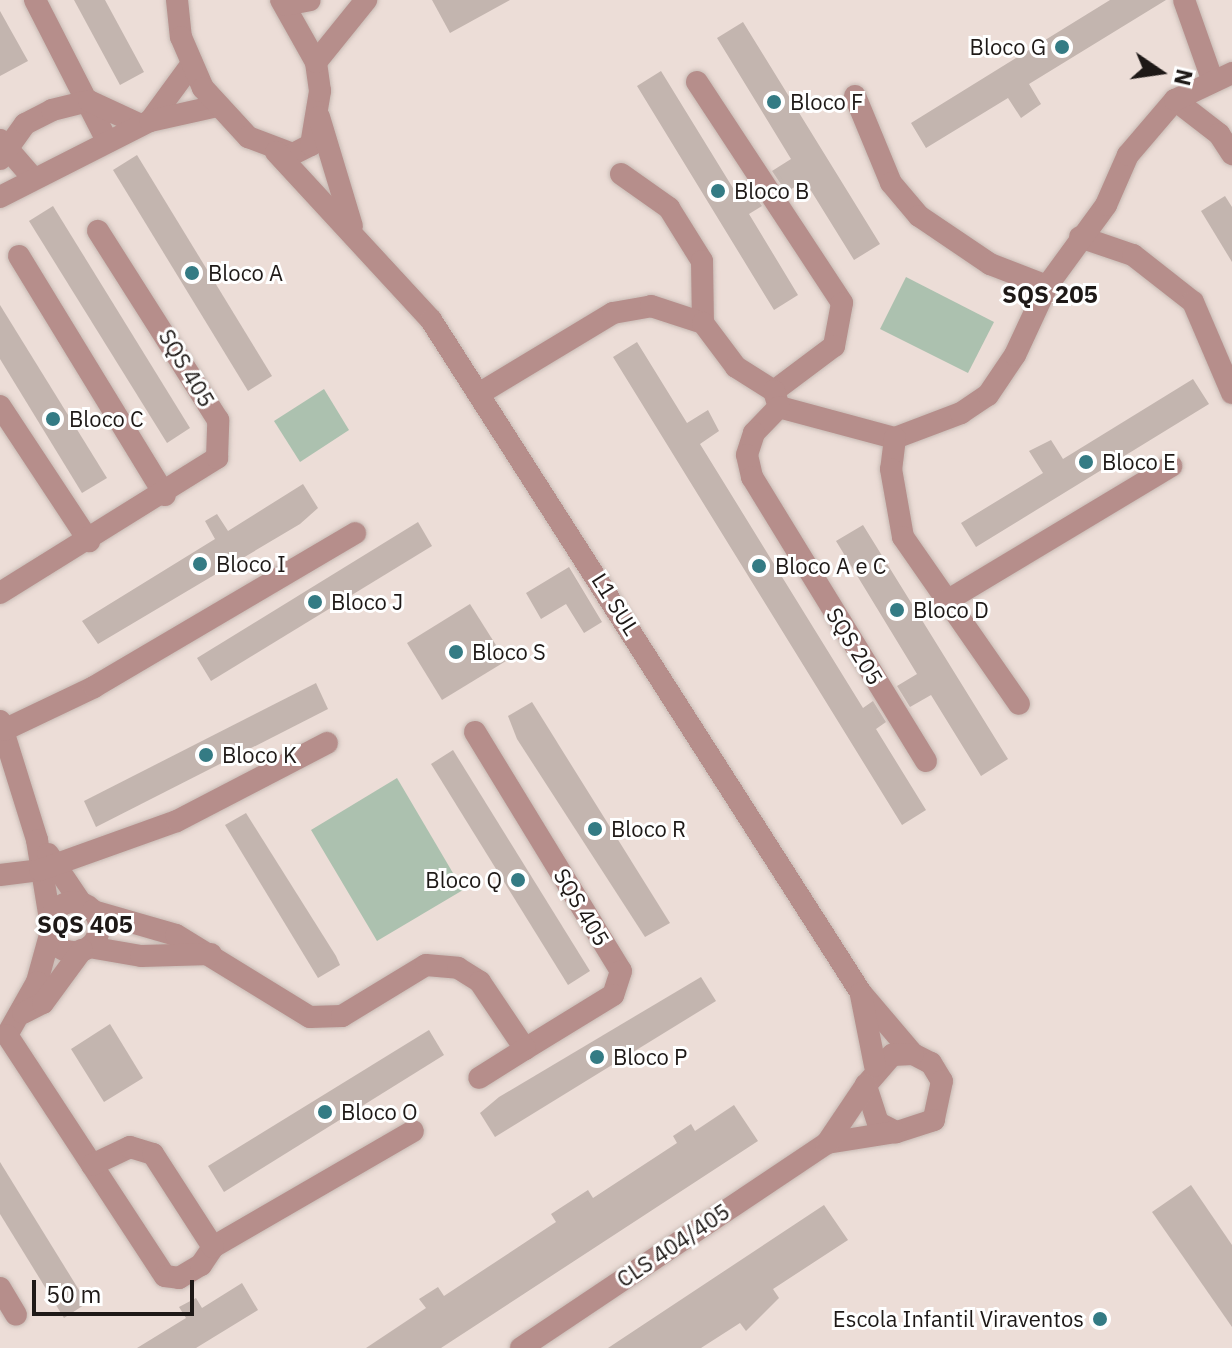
<!DOCTYPE html>
<html>
<head>
<meta charset="utf-8">
<style>
  body { margin:0 }
  #map { position:relative; width:1232px; height:1348px; overflow:hidden; background:#ecddd7; font-family:"IBM Plex Sans",sans-serif }
  div>[style] { position:absolute }
  [style*='--x'] { left:calc(var(--x)*1px); top:calc(var(--y)*1px); width:calc(var(--w)*1px); rotate:calc(var(--a)*1deg) }
  .green>* { inset:0; background:#acc1af }
  .building>* { inset:0; background:#c3b5af }
  .roads { filter:drop-shadow(0 0 2px #c7bab4) drop-shadow(0 0 2px #c7bab4) }
  .minor>* { height:22px; margin:-11px; padding:0 11px; transform-origin:11px; border-radius:11px; background:#b68e8b }
  .minor>.ring { margin:-11px; padding:0; box-sizing:content-box; background:none; border:22px solid #b68e8b; border-radius:50% }
  .tertiary>* { height:22px; margin:-11px; padding:0 11px; transform-origin:11px; border-radius:11px; background:#b68e8b }
  .dots>* { width:22px; height:22px; translate:-50% -50%; box-sizing:border-box; border:4px solid #fff; border-radius:50% }
  span { translate:-50% -50%; white-space:nowrap; text-align:center; line-height:1.15; -webkit-text-stroke:6px #fff; paint-order:stroke }
  .poi-label { font-size:22px; color:#1e1917 }
  .right { translate:-100% -50%; text-align:right }
  .left { translate:0 -50%; text-align:left }
  .street-label { font-size:22px; color:#1e1917 }
  .neighbourhood-label { font-size:24px; color:#1e1917; font-weight:700 }
  .north { position:absolute; left:1120px; top:32px; width:80px; height:80px; -webkit-text-stroke:6px #fff; paint-order:stroke; rotate:103deg; font-size:22px; font-weight:700; line-height:32px; text-align:center; color:#1e1917 }
  .north::after { content:''; display:block; margin:auto; width:28px; height:36px; background:#1e1917; clip-path:polygon(50% 0,100% 100%,50% 72%,0 100%) }
  .scale { position:absolute; left:32px; top:1280px; width:162px; height:36px; box-sizing:border-box; border:4px solid #1e1917; border-top:0; padding-left:10px; font-size:24px; line-height:28px; white-space:nowrap; color:#1e1917; -webkit-text-stroke:6px #fff; paint-order:stroke }
</style>
</head>
<body>
<div id="map">
  <div class="green">
    <div style="clip-path:polygon(906px 277px,994px 322px,968px 373px,880px 329px)"></div>
    <div style="clip-path:polygon(324px 389px,349px 430px,300px 462px,274px 421px)"></div>
    <div style="clip-path:polygon(397px 778px,463px 890px,377px 941px,311px 830px)"></div>
  </div>
  <div class="building">
    <div style="clip-path:polygon(74px 0,105px 0,144px 72px,120px 85px)"></div>
    <div style="clip-path:polygon(432px 0,510px 0,450px 33px)"></div>
    <div style="clip-path:polygon(1110px 0,1166px 0,1029px 84px,1041px 104px,1021px 118px,1008px 98px,926px 148px,911px 123px)"></div>
    <div style="clip-path:polygon(0 11px,28px 61px,0 76px)"></div>
    <div style="clip-path:polygon(743px 22px,880px 244px,854px 260px,805px 181px,786px 192px,772px 171px,791px 159px,717px 38px)"></div>
    <div style="clip-path:polygon(661px 71px,736px 193px,748px 186px,762px 206px,749px 214px,798px 295px,774px 310px,637px 86px)"></div>
    <div style="clip-path:polygon(137px 155px,272px 376px,248px 391px,113px 170px)"></div>
    <div style="clip-path:polygon(1225px 196px,1232px 207px,1232px 262px,1201px 211px)"></div>
    <div style="clip-path:polygon(53px 206px,190px 428px,167px 443px,29px 221px)"></div>
    <div style="clip-path:polygon(0 305px,107px 478px,82px 493px,0 359px)"></div>
    <div style="clip-path:polygon(637px 342px,687px 423px,708px 410px,719px 431px,700px 444px,863px 708px,873px 701px,886px 722px,876px 729px,926px 810px,902px 825px,613px 357px)"></div>
    <div style="clip-path:polygon(1193px 379px,1209px 404px,976px 547px,961px 523px,1043px 473px,1029px 451px,1051px 440px,1063px 459px)"></div>
    <div style="clip-path:polygon(303px 484px,318px 508px,300px 524px,98px 644px,82px 621px,215px 539px,205px 521px,217px 514px,228px 531px)"></div>
    <div style="clip-path:polygon(418px 522px,432px 546px,211px 681px,197px 658px)"></div>
    <div style="clip-path:polygon(863px 525px,1008px 759px,981px 776px,931px 695px,910px 707px,897px 686px,917px 674px,836px 541px)"></div>
    <div style="clip-path:polygon(569px 567px,602px 622px,584px 633px,566px 604px,541px 619px,526px 593px)"></div>
    <div style="clip-path:polygon(470px 604px,506px 661px,442px 700px,407px 643px)"></div>
    <div style="clip-path:polygon(316px 683px,328px 709px,96px 827px,84px 801px)"></div>
    <div style="clip-path:polygon(532px 702px,670px 923px,645px 937px,517px 739px,508px 716px)"></div>
    <div style="clip-path:polygon(453px 750px,590px 971px,568px 985px,431px 764px)"></div>
    <div style="clip-path:polygon(246px 813px,336px 956px,340px 965px,318px 978px,225px 825px)"></div>
    <div style="clip-path:polygon(701px 977px,716px 1001px,495px 1137px,480px 1113px,499px 1097px)"></div>
    <div style="clip-path:polygon(110px 1024px,143px 1078px,104px 1102px,71px 1049px)"></div>
    <div style="clip-path:polygon(429px 1030px,444px 1055px,224px 1192px,208px 1166px)"></div>
    <div style="clip-path:polygon(734px 1105px,758px 1141px,441px 1348px,366px 1348px,426px 1308px,419px 1299px,438px 1287px,444px 1296px,556px 1222px,551px 1214px,588px 1190px,593px 1198px,677px 1143px,673px 1136px,691px 1124px,695px 1131px)"></div>
    <div style="clip-path:polygon(0 1162px,87px 1303px,64px 1318px,0 1214px)"></div>
    <div style="clip-path:polygon(1191px 1185px,1232px 1245px,1232px 1327px,1152px 1212px)"></div>
    <div style="clip-path:polygon(824px 1205px,848px 1240px,773px 1289px,779px 1298px,746px 1331px,740px 1323px,701px 1348px,608px 1348px)"></div>
    <div style="clip-path:polygon(242px 1283px,258px 1310px,196px 1348px,137px 1348px,186px 1318px,179px 1307px,196px 1298px,202px 1308px)"></div>
  </div>
  <div class="roads">
    <div class="minor">
      <div style="--x:35;--y:0;--w:158;--a:62.9"></div>
      <div style="--x:1184;--y:0;--w:84;--a:70.5"></div>
      <div style="--x:697;--y:82;--w:264;--a:56.7"></div>
      <div style="--x:842;--y:303;--w:44;--a:100.5"></div>
      <div style="--x:834;--y:346;--w:75;--a:143.1"></div>
      <div style="--x:855;--y:96;--w:94;--a:67.5"></div>
      <div style="--x:891;--y:183;--w:43;--a:49.7"></div>
      <div style="--x:919;--y:216;--w:86;--a:34.1"></div>
      <div style="--x:990;--y:264;--w:61;--a:21.1"></div>
      <div style="--x:1175;--y:100;--w:56;--a:37.7"></div>
      <div style="--x:1219;--y:134;--w:24;--a:57"></div>
      <div style="--x:150;--y:121;--w:69;--a:-53.8"></div>
      <div style="--x:0;--y:140;--w:50;--a:49"></div>
      <div style="--x:0;--y:159;--w:43;--a:-54.5"></div>
      <div style="--x:25;--y:124;--w:30;--a:-27"></div>
      <div style="--x:52;--y:110;--w:38;--a:-14"></div>
      <div style="--x:89;--y:101;--w:57;--a:24.8"></div>
      <div style="--x:621;--y:174;--w:59;--a:35.3"></div>
      <div style="--x:669;--y:208;--w:62;--a:58.1"></div>
      <div style="--x:702;--y:261;--w:62;--a:89.1"></div>
      <div style="--x:0;--y:197;--w:168;--a:-26.9"></div>
      <div style="--x:150;--y:121;--w:69;--a:-12.6"></div>
      <div style="--x:1080;--y:237;--w:56;--a:18.8"></div>
      <div style="--x:1133;--y:255;--w:76;--a:38.1"></div>
      <div style="--x:1193;--y:302;--w:99;--a:66.8"></div>
      <div style="--x:19;--y:256;--w:280;--a:58.6"></div>
      <div style="--x:482;--y:392;--w:153;--a:-31.1"></div>
      <div style="--x:613;--y:313;--w:39;--a:-10"></div>
      <div style="--x:651;--y:306;--w:55;--a:18.1"></div>
      <div style="--x:703;--y:323;--w:55;--a:53.1"></div>
      <div style="--x:736;--y:367;--w:45;--a:32.3"></div>
      <div style="--x:774;--y:391;--w:17;--a:73"></div>
      <div style="--x:779;--y:407;--w:120;--a:15"></div>
      <div style="--x:895;--y:438;--w:71;--a:-20.7"></div>
      <div style="--x:961;--y:413;--w:32;--a:-34"></div>
      <div style="--x:988;--y:395;--w:48;--a:-56"></div>
      <div style="--x:1015;--y:355;--w:76;--a:-65.1"></div>
      <div style="--x:1047;--y:286;--w:100;--a:-53.9"></div>
      <div style="--x:1106;--y:205;--w:55;--a:-66.3"></div>
      <div style="--x:1128;--y:155;--w:72;--a:-49.5"></div>
      <div style="--x:1175;--y:100;--w:63;--a:-25.3"></div>
      <div style="--x:0;--y:406;--w:162;--a:56.6"></div>
      <div style="--x:779;--y:407;--w:36;--a:134"></div>
      <div style="--x:754;--y:433;--w:23;--a:108"></div>
      <div style="--x:747;--y:455;--w:23;--a:77"></div>
      <div style="--x:752;--y:477;--w:333;--a:58.5"></div>
      <div style="--x:895;--y:438;--w:31;--a:97"></div>
      <div style="--x:891;--y:469;--w:69;--a:80"></div>
      <div style="--x:903;--y:537;--w:203;--a:55.2"></div>
      <div style="--x:0;--y:593;--w:256;--a:-31.9"></div>
      <div style="--x:217;--y:458;--w:38;--a:-88"></div>
      <div style="--x:218;--y:420;--w:224;--a:-122.4"></div>
      <div style="--x:945;--y:602;--w:264;--a:-31"></div>
      <div style="--x:0;--y:721;--w:125;--a:72.7"></div>
      <div style="--x:37;--y:840;--w:80;--a:80.7"></div>
      <div style="--x:4;--y:730;--w:100;--a:-25.5"></div>
      <div style="--x:94;--y:687;--w:303;--a:-30.5"></div>
      <div style="--x:475;--y:732;--w:280;--a:58.6"></div>
      <div style="--x:621;--y:971;--w:25;--a:108"></div>
      <div style="--x:613;--y:995;--w:103;--a:148.5"></div>
      <div style="--x:48;--y:854;--w:59;--a:56"></div>
      <div style="--x:0;--y:875;--w:40;--a:-7.1"></div>
      <div style="--x:40;--y:870;--w:145;--a:-19.7"></div>
      <div style="--x:177;--y:821;--w:169;--a:-27.5"></div>
      <div class="ring" style="left:49px;top:902px;width:28px;height:28px"></div>
      <div style="--x:93;--y:911;--w:86;--a:16.1"></div>
      <div style="--x:176;--y:935;--w:157;--a:31.5"></div>
      <div style="--x:310;--y:1017;--w:32;--a:-2"></div>
      <div style="--x:342;--y:1016;--w:98;--a:-31.3"></div>
      <div style="--x:426;--y:965;--w:32;--a:5"></div>
      <div style="--x:458;--y:968;--w:26;--a:32"></div>
      <div style="--x:480;--y:982;--w:81;--a:56.1"></div>
      <div style="--x:525;--y:1049;--w:54;--a:147.8"></div>
      <div style="--x:50;--y:935;--w:49;--a:105.5"></div>
      <div style="--x:37;--y:982;--w:61;--a:119.5"></div>
      <div style="--x:7;--y:1035;--w:288;--a:56.8"></div>
      <div style="--x:165;--y:1276;--w:14;--a:8"></div>
      <div style="--x:179;--y:1278;--w:26;--a:-31"></div>
      <div style="--x:201;--y:1265;--w:22;--a:-56"></div>
      <div style="--x:213;--y:1247;--w:231;--a:-30.1"></div>
      <div style="--x:89;--y:947;--w:53;--a:9.8"></div>
      <div style="--x:141;--y:956;--w:70;--a:-1.6"></div>
      <div style="--x:23;--y:1013;--w:22;--a:-27"></div>
      <div style="--x:43;--y:1003;--w:66;--a:-53.7"></div>
      <div style="--x:92;--y:1165;--w:42;--a:-25.3"></div>
      <div style="--x:130;--y:1147;--w:24;--a:17"></div>
      <div style="--x:153;--y:1154;--w:111;--a:57.2"></div>
      <div style="--x:0;--y:1288;--w:31;--a:59"></div>
    </div>
    <div class="tertiary">
      <div style="--x:177;--y:0;--w:37;--a:84"></div>
      <div style="--x:181;--y:37;--w:56;--a:66.7"></div>
      <div style="--x:203;--y:88;--w:67;--a:47.4"></div>
      <div style="--x:248;--y:137;--w:48;--a:20.7"></div>
      <div style="--x:293;--y:154;--w:20;--a:-27"></div>
      <div style="--x:311;--y:145;--w:55;--a:-80.5"></div>
      <div style="--x:320;--y:91;--w:29;--a:-98"></div>
      <div style="--x:316;--y:62;--w:71;--a:-119.4"></div>
      <div style="--x:285;--y:5;--w:25;--a:-11"></div>
      <div style="--x:316;--y:62;--w:80;--a:-51.1"></div>
      <div style="--x:319;--y:117;--w:114;--a:73.2"></div>
      <div style="--x:276;--y:152;--w:229;--a:47.3"></div>
      <div style="--x:431;--y:320;--w:799;--a:57.42"></div>
      <div style="--x:861;--y:993;--w:80;--a:49.6"></div>
      <div style="--x:913;--y:1054;--w:20;--a:27"></div>
      <div style="--x:931;--y:1063;--w:21;--a:59"></div>
      <div style="--x:942;--y:1081;--w:40;--a:102"></div>
      <div style="--x:934;--y:1120;--w:40;--a:162"></div>
      <div style="--x:896;--y:1132;--w:20;--a:-153"></div>
      <div style="--x:878;--y:1123;--w:40;--a:-108"></div>
      <div style="--x:866;--y:1085;--w:40;--a:-49"></div>
      <div style="--x:892;--y:1055;--w:21;--a:-3"></div>
      <div style="--x:861;--y:995;--w:72;--a:78.8"></div>
      <div style="--x:827;--y:1143;--w:70;--a:-9.1"></div>
      <div style="--x:521;--y:1348;--w:368;--a:-33.8"></div>
      <div style="--x:827;--y:1143;--w:70;--a:-56.1"></div>
    </div>
  </div>
  <div class="dots">
    <div style="left:1062px;top:47px;background:#347b84"></div>
    <div style="left:774px;top:102px;background:#347b84"></div>
    <div style="left:718px;top:191px;background:#347b84"></div>
    <div style="left:192px;top:273px;background:#347b84"></div>
    <div style="left:53px;top:419px;background:#347b84"></div>
    <div style="left:1086px;top:462px;background:#347b84"></div>
    <div style="left:200px;top:564px;background:#347b84"></div>
    <div style="left:759px;top:566px;background:#347b84"></div>
    <div style="left:315px;top:602px;background:#347b84"></div>
    <div style="left:897px;top:610px;background:#347b84"></div>
    <div style="left:456px;top:652px;background:#347b84"></div>
    <div style="left:206px;top:755px;background:#347b84"></div>
    <div style="left:595px;top:829px;background:#347b84"></div>
    <div style="left:518px;top:880px;background:#347b84"></div>
    <div style="left:597px;top:1057px;background:#347b84"></div>
    <div style="left:325px;top:1112px;background:#347b84"></div>
    <div style="left:1100px;top:1319px;background:#347b84"></div>
  </div>
  <div class="poi-label">
    <span class="right" style="left:1046px;top:47px">Bloco G</span>
    <span class="left" style="left:790px;top:102px">Bloco F</span>
    <span class="left" style="left:734px;top:191px">Bloco B</span>
    <span class="left" style="left:208px;top:273px">Bloco A</span>
    <span class="left" style="left:69px;top:419px">Bloco C</span>
    <span class="left" style="left:1102px;top:462px">Bloco E</span>
    <span class="left" style="left:216px;top:564px">Bloco I</span>
    <span class="left" style="left:775px;top:566px">Bloco A e C</span>
    <span class="left" style="left:331px;top:602px">Bloco J</span>
    <span class="left" style="left:913px;top:610px">Bloco D</span>
    <span class="left" style="left:472px;top:652px">Bloco S</span>
    <span class="left" style="left:222px;top:755px">Bloco K</span>
    <span class="left" style="left:611px;top:829px">Bloco R</span>
    <span class="right" style="left:502px;top:880px">Bloco Q</span>
    <span class="left" style="left:613px;top:1057px">Bloco P</span>
    <span class="left" style="left:341px;top:1112px">Bloco O</span>
    <span class="right" style="left:1084px;top:1319px">Escola Infantil Viraventos</span>
  </div>
  <div class="street-label">
    <span style="left:187px;top:368px;rotate:59deg">SQS 405</span>
    <span style="left:616px;top:604px;rotate:58deg">L1 SUL</span>
    <span style="left:855px;top:646px;rotate:58deg">SQS 205</span>
    <span style="left:582px;top:907px;rotate:59deg">SQS 405</span>
    <span style="left:673px;top:1245px;rotate:-34deg">CLS 404/405</span>
  </div>
  <div class="neighbourhood-label">
    <span style="left:1050px;top:295px">SQS 205</span>
    <span style="left:85px;top:925px">SQS 405</span>
  </div>
  <div class="north">N</div>
  <div class="scale">50 m</div>
</div>
</body>
</html>
